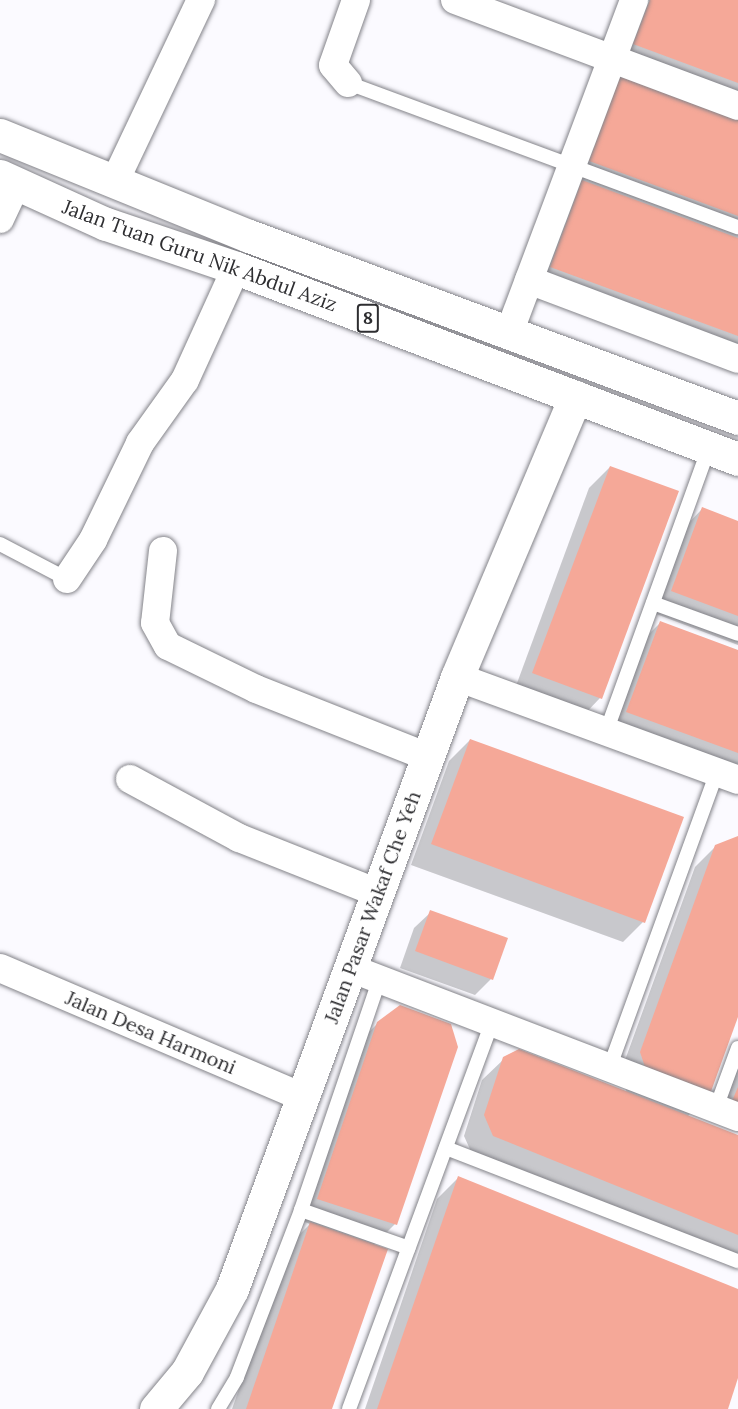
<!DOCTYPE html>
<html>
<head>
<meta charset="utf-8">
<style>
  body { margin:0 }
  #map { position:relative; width:738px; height:1409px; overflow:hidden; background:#fbfaff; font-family:Lora,serif }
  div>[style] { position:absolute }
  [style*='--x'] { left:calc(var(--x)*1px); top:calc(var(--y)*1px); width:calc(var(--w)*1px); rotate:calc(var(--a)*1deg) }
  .shadow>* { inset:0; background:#0003 }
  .building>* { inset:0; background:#f5a898 }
  .roads { filter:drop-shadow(0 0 2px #838389) drop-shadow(0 0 2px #838389) }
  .service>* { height:14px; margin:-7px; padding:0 7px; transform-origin:7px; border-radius:7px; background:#fff }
  .minor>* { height:28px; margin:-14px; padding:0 14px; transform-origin:14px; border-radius:14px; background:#fff }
  .tertiary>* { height:33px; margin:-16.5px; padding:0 16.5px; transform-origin:16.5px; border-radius:16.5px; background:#fff }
  .primary>* { height:33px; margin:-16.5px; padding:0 16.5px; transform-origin:16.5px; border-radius:16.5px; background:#fff }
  span { translate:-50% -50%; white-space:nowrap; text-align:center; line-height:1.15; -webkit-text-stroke:6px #fff; paint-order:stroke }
  .shield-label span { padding:2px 4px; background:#fff; border:2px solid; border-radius:4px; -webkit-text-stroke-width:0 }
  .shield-label { font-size:18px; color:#2e2e31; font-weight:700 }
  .street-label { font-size:20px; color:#2e2e31 }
</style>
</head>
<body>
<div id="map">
  <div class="shadow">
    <div style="clip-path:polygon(638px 0,738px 0,738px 111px,614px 65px)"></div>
    <div style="clip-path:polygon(601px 97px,738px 119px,738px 364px,531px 287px)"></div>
    <div style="clip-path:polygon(610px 467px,600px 698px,580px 719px,513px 694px,589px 488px)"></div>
    <div style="clip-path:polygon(702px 509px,738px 522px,738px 645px,651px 612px,682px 530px)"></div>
    <div style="clip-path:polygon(660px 623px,738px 651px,738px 781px,607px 733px,639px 644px)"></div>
    <div style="clip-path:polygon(470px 740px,643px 922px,623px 942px,411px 865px,449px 761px)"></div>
    <div style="clip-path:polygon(738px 838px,738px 1012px,708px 1096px,687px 1117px,738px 1137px,738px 1263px,473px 1156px,464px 1136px,482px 1080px,504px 1059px,627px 1093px,620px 1074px,695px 867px,716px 846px)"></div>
    <div style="clip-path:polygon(431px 912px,491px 979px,475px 995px,400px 968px,414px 928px)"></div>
    <div style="clip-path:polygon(378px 1023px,395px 1224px,374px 1245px,330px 1409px,232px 1409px,290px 1244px,310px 1224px,298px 1219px,357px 1044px)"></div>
    <div style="clip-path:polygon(738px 1057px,738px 1131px,713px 1122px)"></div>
    <div style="clip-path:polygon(458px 1178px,738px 1291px,738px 1373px,727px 1409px,365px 1409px,437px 1199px)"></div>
  </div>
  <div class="building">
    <div style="clip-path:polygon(650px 0,738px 0,738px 83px,633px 44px)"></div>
    <div style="clip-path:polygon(621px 74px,738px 118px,738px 216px,589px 161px)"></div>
    <div style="clip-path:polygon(582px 180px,738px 238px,738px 336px,550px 267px)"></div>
    <div style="clip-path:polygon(610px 466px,679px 491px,602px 699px,532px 673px)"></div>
    <div style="clip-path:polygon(702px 507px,738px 521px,738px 616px,671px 591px)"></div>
    <div style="clip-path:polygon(660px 621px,738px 650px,738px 753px,626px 712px)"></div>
    <div style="clip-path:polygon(470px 739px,684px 817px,645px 923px,431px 844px)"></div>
    <div style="clip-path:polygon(738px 836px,738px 1017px,709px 1097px,647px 1073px,640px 1052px,715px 845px)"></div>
    <div style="clip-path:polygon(430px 910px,508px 938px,493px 980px,415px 951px)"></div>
    <div style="clip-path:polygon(400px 1005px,451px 1024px,458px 1047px,397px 1225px,317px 1199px,377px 1022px)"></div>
    <div style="clip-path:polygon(519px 1049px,738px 1135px,738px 1235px,493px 1136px,484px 1115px,503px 1057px)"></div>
    <div style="clip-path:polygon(738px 1087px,738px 1103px,732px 1101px)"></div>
    <div style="clip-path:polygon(458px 1176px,738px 1289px,738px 1378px,728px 1409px,377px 1409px)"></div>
    <div style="clip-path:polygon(310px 1222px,388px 1249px,332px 1409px,246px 1409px)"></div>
  </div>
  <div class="roads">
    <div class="service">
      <div style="--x:348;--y:83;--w:416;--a:20.3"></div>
      <div style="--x:0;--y:544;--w:76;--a:27.6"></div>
      <div style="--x:653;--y:603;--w:90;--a:20"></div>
      <div style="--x:606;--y:732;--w:302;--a:-70.1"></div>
      <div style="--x:610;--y:1066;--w:313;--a:-70"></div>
      <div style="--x:716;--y:1108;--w:64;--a:-69.9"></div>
      <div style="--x:446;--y:1148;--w:313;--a:21.2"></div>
      <div style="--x:301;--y:1210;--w:114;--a:19.4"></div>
      <div style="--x:218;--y:1409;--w:37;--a:-59"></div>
      <div style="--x:237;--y:1377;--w:179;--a:-69"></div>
      <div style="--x:301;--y:1210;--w:245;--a:-71.2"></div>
      <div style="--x:349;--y:1409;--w:415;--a:-69.7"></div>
    </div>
    <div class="minor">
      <div style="--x:455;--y:0;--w:302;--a:20.5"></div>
      <div style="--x:348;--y:83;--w:23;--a:-130"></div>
      <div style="--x:333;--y:65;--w:69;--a:-70.5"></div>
      <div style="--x:114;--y:183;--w:203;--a:-64.6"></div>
      <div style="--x:0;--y:219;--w:38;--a:-65"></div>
      <div style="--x:529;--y:280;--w:223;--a:20.7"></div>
      <div style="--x:509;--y:333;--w:356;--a:-69.4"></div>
      <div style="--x:163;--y:551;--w:72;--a:96.3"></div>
      <div style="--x:155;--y:623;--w:26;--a:61"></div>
      <div style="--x:168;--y:646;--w:98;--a:26"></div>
      <div style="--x:256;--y:689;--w:185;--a:21.6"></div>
      <div style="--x:67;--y:579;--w:47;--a:-56.3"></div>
      <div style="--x:93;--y:540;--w:108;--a:-64.1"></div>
      <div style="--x:140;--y:443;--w:77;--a:-54.5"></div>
      <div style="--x:185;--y:380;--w:123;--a:-65.5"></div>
      <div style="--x:457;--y:677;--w:299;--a:20.1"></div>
      <div style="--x:130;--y:779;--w:124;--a:28.4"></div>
      <div style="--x:239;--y:838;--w:149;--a:21.6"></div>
      <div style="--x:0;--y:968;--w:329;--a:23.1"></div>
      <div style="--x:350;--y:968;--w:416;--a:21"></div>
    </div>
    <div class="tertiary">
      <div style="--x:156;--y:1409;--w:48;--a:-50"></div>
      <div style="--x:187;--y:1372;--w:94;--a:-61.5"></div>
      <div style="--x:232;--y:1289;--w:652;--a:-69.81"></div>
      <div style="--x:457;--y:677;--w:304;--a:-67.1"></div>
    </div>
    <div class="primary">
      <div style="--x:0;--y:135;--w:269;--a:22.1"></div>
      <div style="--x:249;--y:236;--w:522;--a:20.41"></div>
      <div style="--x:0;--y:176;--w:116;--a:24.4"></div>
      <div style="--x:106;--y:224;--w:137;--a:18.7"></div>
      <div style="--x:236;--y:268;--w:537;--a:20.83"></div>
    </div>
  </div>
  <div class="shield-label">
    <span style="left:368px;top:318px">8</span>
  </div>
  <div class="street-label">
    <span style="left:200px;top:255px;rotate:20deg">Jalan Tuan Guru Nik Abdul Aziz</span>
    <span style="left:372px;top:907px;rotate:-70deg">Jalan Pasar Wakaf Che Yeh</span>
    <span style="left:151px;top:1032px;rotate:23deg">Jalan Desa Harmoni</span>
  </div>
</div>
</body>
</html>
